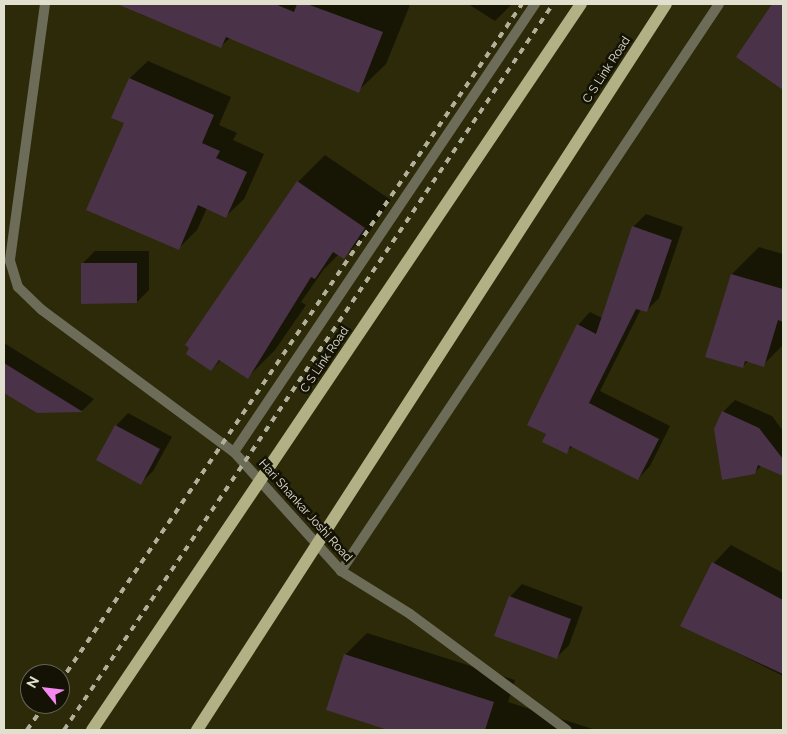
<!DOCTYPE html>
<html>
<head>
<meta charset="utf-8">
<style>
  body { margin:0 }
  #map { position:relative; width:787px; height:734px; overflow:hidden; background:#2c2a09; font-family:Raleway,sans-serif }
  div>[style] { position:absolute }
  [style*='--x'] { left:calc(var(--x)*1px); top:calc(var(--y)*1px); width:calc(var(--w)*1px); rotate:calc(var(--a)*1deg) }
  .shadow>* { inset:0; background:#0007 }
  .building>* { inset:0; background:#4a3249 }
  .minor>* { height:10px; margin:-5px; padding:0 5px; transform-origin:5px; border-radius:5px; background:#6d6c58 }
  .tertiary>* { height:10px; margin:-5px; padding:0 5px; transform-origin:5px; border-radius:5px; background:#6d6c58 }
  .rail>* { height:4px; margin-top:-2px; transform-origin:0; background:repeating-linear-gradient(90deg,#b1b09a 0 6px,transparent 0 12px) }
  .primary-bridge>* { height:12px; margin:-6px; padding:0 6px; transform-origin:6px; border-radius:6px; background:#b2b085 }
  span { translate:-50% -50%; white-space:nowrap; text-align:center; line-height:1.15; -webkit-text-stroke:5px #131205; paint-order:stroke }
  .street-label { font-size:12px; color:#e1e0ce }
  .frame { position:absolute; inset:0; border:5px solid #e1e0ce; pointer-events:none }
  .north { position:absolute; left:20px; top:664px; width:50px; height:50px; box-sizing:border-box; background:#131205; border:1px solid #656455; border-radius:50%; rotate:299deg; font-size:14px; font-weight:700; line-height:20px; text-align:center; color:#e1e0ce }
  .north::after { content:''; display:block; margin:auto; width:18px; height:22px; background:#f489f0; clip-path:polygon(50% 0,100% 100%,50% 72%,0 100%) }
</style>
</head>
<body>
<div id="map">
  <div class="shadow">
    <div style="clip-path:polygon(144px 4px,406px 4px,410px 5px,386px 64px,358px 91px,230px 38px,221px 46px,140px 14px)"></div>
    <div style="clip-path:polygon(468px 4px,512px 4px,495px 21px)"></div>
    <div style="clip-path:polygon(774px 4px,783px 4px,783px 88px,738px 57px)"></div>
    <div style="clip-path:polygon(148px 61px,231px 97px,219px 125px,237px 133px,233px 140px,264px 154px,244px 199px,226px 216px,207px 208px,197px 230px,179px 248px,125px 122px,113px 117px,130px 78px)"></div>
    <div style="clip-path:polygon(325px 155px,391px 200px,371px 230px,344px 257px,339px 254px,324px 269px,301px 302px,306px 305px,275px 350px,247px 378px,221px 360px,211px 370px,298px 182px)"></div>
    <div style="clip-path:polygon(646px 214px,683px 227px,659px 298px,646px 311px,641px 309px,600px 391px,670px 426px,650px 466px,638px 479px,573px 446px,566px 452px,578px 325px,590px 312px,602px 318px,633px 227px)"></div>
    <div style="clip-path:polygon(759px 247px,783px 254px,783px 345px,763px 365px,748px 361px,742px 367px,707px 357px,732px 274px)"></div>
    <div style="clip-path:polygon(95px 251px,149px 251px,149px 290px,137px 302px,82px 264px)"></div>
    <div style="clip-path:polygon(4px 343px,94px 399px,82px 411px,38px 412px,4px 391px)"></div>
    <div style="clip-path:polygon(735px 400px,772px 416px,783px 431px,783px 475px,762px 465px,754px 473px,723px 412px)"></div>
    <div style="clip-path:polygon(128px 413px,172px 437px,153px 471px,141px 483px,116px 426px)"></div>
    <div style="clip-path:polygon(731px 545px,783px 573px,783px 676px,682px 625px,714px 563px)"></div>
    <div style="clip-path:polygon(522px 584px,583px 607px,569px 645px,557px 657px,510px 597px)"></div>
    <div style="clip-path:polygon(367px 633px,515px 680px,508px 702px,596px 730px,393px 730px,327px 709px,345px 655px)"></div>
  </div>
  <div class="building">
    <div style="clip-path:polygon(117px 4px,275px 4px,294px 12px,297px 4px,307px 4px,383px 32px,359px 93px,226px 37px,221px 48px)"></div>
    <div style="clip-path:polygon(772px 4px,783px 4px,783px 90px,736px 57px)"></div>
    <div style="clip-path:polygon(129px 78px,214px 115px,202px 143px,220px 151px,216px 158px,247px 172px,226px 218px,198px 205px,179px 250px,86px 210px,124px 123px,111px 118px)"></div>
    <div style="clip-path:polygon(297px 181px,365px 228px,344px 259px,333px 252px,315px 279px,311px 277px,248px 379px,219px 360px,211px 371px,186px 354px,189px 348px,185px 345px)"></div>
    <div style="clip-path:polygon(632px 226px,672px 240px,647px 312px,636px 309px,589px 403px,659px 439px,638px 480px,570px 446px,567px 454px,542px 442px,546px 434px,527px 425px,577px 324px,596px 334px)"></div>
    <div style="clip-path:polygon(81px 263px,137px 263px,137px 303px,81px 304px)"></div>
    <div style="clip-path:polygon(731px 274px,783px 289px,783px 322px,778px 320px,764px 367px,745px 361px,743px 368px,705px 357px)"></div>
    <div style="clip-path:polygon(4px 363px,83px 412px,37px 413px,4px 393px)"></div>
    <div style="clip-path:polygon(722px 411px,759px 428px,783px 459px,783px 476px,758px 465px,755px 474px,722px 480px,714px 429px)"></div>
    <div style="clip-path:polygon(115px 425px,160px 449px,141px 485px,96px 460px)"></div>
    <div style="clip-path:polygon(712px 562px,783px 600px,783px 674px,680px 626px)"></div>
    <div style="clip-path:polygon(509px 596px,571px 619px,557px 659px,494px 636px)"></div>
    <div style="clip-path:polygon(344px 654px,494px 702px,485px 730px,388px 730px,326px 710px)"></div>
  </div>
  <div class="minor">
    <div style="--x:234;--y:452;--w:540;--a:-56.1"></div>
    <div style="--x:341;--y:571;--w:681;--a:-56.31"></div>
  </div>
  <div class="tertiary">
    <div style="--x:45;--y:4;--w:259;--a:97.8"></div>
    <div style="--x:10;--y:261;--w:27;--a:73"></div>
    <div style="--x:18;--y:287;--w:33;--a:44"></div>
    <div style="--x:42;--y:310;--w:239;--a:36.5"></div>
    <div style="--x:234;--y:452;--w:160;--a:48"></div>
    <div style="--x:341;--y:571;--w:81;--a:31.9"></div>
    <div style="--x:410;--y:614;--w:195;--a:36.5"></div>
  </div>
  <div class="rail">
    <div style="--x:60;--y:682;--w:820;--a:-55.73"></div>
    <div style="--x:27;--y:730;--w:32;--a:-55"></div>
    <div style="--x:64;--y:730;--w:875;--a:-56.04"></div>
  </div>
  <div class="primary-bridge">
    <div style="--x:92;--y:730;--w:875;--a:-56.04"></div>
    <div style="--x:197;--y:730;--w:864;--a:-57.14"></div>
  </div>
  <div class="street-label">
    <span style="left:607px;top:70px;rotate:-57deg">C S Link Road</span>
    <span style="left:325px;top:360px;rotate:-56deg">C S Link Road</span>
    <span style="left:305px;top:511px;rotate:48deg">Hari Shankar Joshi Road</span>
  </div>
  <div class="frame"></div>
  <div class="north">N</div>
</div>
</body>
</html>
